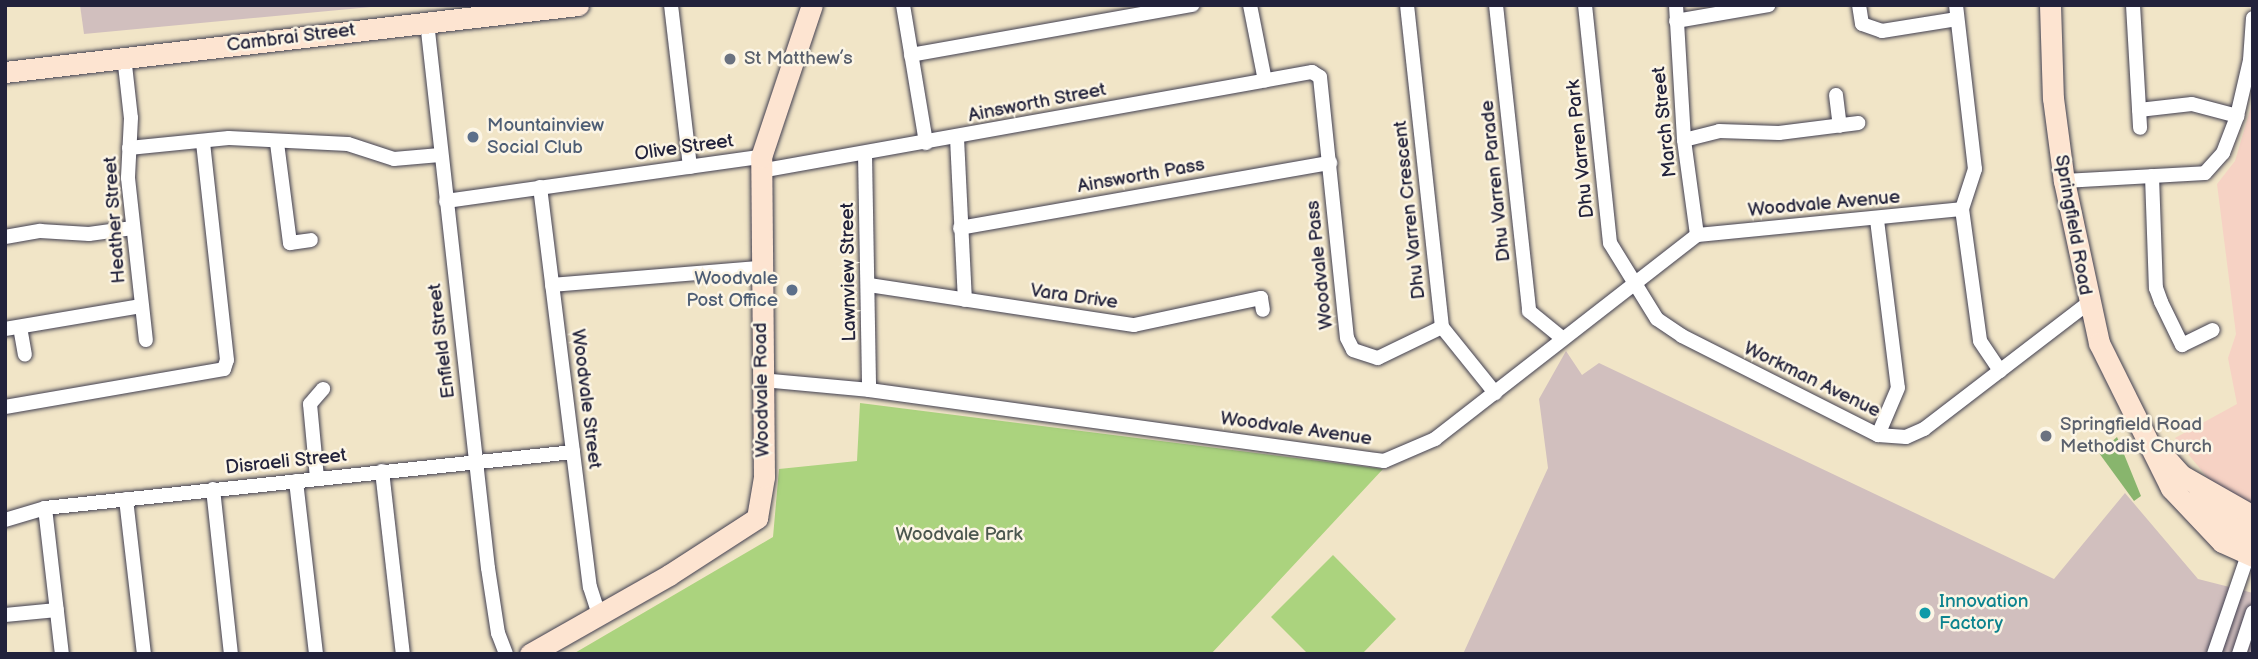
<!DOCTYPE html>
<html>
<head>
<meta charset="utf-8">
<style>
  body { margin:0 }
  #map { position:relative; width:2258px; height:659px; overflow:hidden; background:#f1e5c7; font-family:"Balsamiq Sans",sans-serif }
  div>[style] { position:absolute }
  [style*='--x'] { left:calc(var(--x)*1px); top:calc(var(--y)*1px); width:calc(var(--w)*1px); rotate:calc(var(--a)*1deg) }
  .built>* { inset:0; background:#f6d2c4 }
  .industrial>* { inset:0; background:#d1bfbe }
  .green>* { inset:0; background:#abd37e }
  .forest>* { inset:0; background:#88b56d }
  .roads { filter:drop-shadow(0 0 2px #413f50) drop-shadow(0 0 2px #413f50) }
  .street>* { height:14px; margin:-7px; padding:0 7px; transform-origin:7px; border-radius:7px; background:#fff }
  .secondary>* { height:21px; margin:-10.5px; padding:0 10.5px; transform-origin:10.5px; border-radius:10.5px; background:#fde4d1 }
  .dots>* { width:19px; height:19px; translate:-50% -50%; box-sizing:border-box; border:4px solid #fcf5e5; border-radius:50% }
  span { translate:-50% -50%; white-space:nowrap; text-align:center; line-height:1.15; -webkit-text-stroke:5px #fcf5e5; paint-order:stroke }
  .street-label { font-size:19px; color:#22223b }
  .worship-label { font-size:19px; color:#5b616d }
  .left { translate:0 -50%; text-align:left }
  .service-label { font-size:19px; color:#4e5e75 }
  .right { translate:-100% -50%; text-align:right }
  .park-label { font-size:19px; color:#4b574f }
  .culture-label { font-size:19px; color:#0d838f }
  .frame { position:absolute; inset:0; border:7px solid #22223b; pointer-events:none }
</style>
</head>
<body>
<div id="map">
  <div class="built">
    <div style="clip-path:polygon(2253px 100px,2253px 505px,2211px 482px,2175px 438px,2237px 404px,2228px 358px,2236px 334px,2217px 184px,2235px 161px)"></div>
  </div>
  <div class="industrial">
    <div style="clip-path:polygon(80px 5px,392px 5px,84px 34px)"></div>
    <div style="clip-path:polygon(1566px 351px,1582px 375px,1599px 363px,2054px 579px,2125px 493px,2198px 579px,2253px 593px,2253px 654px,1463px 654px,1548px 468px,1539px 399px)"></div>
  </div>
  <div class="green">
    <div style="clip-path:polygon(860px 403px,1383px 469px,1211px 654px,573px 654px,773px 537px,779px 469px,857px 461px)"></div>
    <div style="clip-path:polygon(1333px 555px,1396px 619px,1362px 654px,1308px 654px,1271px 617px)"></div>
  </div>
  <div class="forest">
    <div style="clip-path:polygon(2117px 437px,2141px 496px,2134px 501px,2099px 453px)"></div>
  </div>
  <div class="roads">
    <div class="street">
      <div style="--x:671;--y:5;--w:163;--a:83.3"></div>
      <div style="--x:903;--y:5;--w:140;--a:80.5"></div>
      <div style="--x:1250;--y:5;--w:77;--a:78.8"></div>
      <div style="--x:1407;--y:5;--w:324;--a:83.8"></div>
      <div style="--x:1442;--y:327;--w:85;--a:51.2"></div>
      <div style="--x:1496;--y:5;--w:308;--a:83.8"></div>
      <div style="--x:1529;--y:311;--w:43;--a:39.3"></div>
      <div style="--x:1585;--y:5;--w:239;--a:84"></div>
      <div style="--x:1610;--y:243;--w:89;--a:58.3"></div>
      <div style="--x:1657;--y:319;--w:30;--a:34"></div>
      <div style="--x:1682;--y:336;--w:220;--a:26.8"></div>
      <div style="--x:1878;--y:435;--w:28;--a:4"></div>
      <div style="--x:1906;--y:437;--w:20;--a:-24"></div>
      <div style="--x:1924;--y:429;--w:205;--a:-37.5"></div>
      <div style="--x:1676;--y:5;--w:135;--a:86.6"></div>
      <div style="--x:1684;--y:140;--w:96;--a:82.2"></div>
      <div style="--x:1859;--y:5;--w:19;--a:81"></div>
      <div style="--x:1862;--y:24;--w:21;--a:19"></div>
      <div style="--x:1882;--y:31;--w:76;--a:-9.1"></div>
      <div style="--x:1956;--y:5;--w:165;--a:83.4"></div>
      <div style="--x:1975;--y:169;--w:42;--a:108"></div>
      <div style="--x:1962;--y:209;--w:133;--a:82.2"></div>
      <div style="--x:1980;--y:341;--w:36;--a:56"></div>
      <div style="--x:2133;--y:5;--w:123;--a:86.7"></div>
      <div style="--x:1676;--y:21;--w:94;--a:-9.8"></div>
      <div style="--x:427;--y:22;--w:549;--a:83.63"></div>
      <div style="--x:488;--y:568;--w:66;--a:81.3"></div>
      <div style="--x:498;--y:633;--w:22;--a:69"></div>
      <div style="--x:911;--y:55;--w:286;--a:-10.1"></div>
      <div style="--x:124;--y:56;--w:62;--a:83.6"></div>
      <div style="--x:131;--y:118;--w:60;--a:92.9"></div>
      <div style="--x:128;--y:178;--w:163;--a:83.7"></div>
      <div style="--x:1836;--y:95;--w:31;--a:83"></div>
      <div style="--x:2139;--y:110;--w:53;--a:-6.5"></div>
      <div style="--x:2192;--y:104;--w:47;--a:14.9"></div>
      <div style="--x:957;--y:138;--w:162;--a:87.2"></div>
      <div style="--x:1684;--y:140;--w:36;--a:-14"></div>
      <div style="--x:1719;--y:131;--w:60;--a:1.9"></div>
      <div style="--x:1779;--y:133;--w:80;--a:-7.2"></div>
      <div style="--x:277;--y:143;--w:101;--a:82.6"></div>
      <div style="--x:290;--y:243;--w:21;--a:-8"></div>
      <div style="--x:129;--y:148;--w:100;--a:-5.7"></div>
      <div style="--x:229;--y:138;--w:119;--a:2.9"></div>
      <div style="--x:348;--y:144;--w:48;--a:18.1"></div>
      <div style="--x:394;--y:159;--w:46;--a:-5"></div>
      <div style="--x:865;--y:154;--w:236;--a:89"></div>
      <div style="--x:760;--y:171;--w:561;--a:-10.17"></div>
      <div style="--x:1312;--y:72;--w:9;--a:32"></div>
      <div style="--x:1320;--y:77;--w:262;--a:84.1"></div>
      <div style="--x:1347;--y:338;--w:13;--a:63"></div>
      <div style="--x:1353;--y:350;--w:26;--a:18"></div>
      <div style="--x:1378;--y:358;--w:71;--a:-25.8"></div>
      <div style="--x:2152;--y:176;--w:112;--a:88"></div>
      <div style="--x:2156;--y:288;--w:15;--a:70"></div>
      <div style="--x:2161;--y:302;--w:48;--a:64"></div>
      <div style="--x:2182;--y:345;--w:34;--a:-26"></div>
      <div style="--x:2064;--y:181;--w:141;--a:-3.2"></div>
      <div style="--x:2205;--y:173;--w:27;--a:-48"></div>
      <div style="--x:2223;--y:153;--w:40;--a:-69"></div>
      <div style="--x:2237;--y:116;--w:57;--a:-76.9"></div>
      <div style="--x:2250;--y:60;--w:42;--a:-85.9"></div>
      <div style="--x:540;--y:187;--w:403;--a:82.9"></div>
      <div style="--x:590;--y:587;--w:29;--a:72"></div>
      <div style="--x:446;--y:201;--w:318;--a:-8"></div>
      <div style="--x:1877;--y:220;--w:169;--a:82.9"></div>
      <div style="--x:1898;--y:388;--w:51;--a:113.1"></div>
      <div style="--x:960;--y:228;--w:376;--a:-10"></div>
      <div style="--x:5;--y:237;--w:36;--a:-10"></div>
      <div style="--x:40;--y:231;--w:49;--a:3.5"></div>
      <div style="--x:89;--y:234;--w:44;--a:-7.8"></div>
      <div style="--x:552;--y:285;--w:209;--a:-4.7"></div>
      <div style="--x:869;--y:285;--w:268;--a:8.6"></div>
      <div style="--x:1134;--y:325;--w:130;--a:-12"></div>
      <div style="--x:1261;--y:298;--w:12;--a:81"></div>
      <div style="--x:20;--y:327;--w:28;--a:80"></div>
      <div style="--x:5;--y:329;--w:138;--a:-9.6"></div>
      <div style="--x:762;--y:380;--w:107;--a:5.3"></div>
      <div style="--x:869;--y:390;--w:520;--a:7.85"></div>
      <div style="--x:1384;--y:461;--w:56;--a:-23.3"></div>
      <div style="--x:1435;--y:439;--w:332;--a:-37.9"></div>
      <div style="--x:1697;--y:235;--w:266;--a:-5.6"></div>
      <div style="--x:5;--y:407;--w:222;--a:-9.8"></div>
      <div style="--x:224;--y:369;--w:9;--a:-72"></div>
      <div style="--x:227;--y:360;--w:220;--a:-96.3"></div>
      <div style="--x:382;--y:471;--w:184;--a:83.5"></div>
      <div style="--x:317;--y:478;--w:74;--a:-95.4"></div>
      <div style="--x:310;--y:404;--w:20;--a:-49"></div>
      <div style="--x:296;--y:481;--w:174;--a:83.4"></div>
      <div style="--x:213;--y:489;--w:166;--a:83.8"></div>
      <div style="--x:126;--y:499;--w:156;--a:83.4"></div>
      <div style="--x:45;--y:508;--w:147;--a:83.4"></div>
      <div style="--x:5;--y:520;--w:42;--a:-16.7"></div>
      <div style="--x:45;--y:508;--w:531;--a:-6.05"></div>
      <div style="--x:5;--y:615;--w:52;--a:-5.5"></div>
      <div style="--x:2214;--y:654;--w:114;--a:-71.1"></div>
      <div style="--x:2239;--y:654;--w:44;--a:-71.6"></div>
    </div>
    <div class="secondary">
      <div style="--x:2050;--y:5;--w:93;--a:88.2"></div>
      <div style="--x:2053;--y:98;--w:84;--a:82.5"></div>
      <div style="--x:2064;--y:181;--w:166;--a:77.8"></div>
      <div style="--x:2099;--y:343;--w:162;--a:63.6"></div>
      <div style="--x:2171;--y:488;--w:74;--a:46.6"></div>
      <div style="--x:2222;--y:542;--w:34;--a:24"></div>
      <div style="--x:5;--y:72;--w:577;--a:-6.67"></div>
      <div style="--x:2163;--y:455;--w:27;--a:48"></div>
      <div style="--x:2181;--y:475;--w:83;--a:29.7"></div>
      <div style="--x:2199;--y:494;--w:50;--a:42.6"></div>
      <div style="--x:2236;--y:528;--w:19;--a:25"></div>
      <div style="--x:530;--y:654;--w:160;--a:-29.6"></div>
      <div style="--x:669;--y:575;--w:105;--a:-32.9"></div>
      <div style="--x:757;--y:518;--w:42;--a:-80.3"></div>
      <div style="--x:764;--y:477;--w:320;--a:-90.5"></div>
      <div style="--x:761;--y:157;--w:160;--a:-71.5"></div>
    </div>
  </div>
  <div class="dots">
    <div style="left:730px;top:59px;background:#6b7280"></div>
    <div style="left:473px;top:137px;background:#5c6f8a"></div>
    <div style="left:792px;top:290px;background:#5c6f8a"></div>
    <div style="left:2046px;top:436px;background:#6b7280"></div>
    <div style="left:1925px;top:613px;background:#0f9aa8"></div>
  </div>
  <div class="street-label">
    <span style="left:291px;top:38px;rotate:-7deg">Cambrai Street</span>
    <span style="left:1037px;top:103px;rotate:-11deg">Ainsworth Street</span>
    <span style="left:1665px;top:122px;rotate:-96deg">March Street</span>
    <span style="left:684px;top:148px;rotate:-8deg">Olive Street</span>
    <span style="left:1581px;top:149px;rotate:-96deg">Dhu Varren Park</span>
    <span style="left:1141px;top:176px;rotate:-10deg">Ainsworth Pass</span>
    <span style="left:1496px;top:181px;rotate:-96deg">Dhu Varren Parade</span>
    <span style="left:1824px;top:204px;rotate:-5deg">Woodvale Avenue</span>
    <span style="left:1410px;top:210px;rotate:-96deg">Dhu Varren Crescent</span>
    <span style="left:115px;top:220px;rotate:-94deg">Heather Street</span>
    <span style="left:2073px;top:225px;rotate:80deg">Springfield Road</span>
    <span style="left:1320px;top:265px;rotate:-96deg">Woodvale Pass</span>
    <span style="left:849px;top:272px;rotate:-91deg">Lawnview Street</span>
    <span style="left:1074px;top:297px;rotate:8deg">Vara Drive</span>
    <span style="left:442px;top:341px;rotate:-97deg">Enfield Street</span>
    <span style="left:1812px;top:380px;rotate:26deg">Workman Avenue</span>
    <span style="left:762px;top:390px;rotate:-91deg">Woodvale Road</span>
    <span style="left:586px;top:399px;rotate:83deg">Woodvale Street</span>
    <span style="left:1296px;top:429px;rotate:8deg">Woodvale Avenue</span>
    <span style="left:286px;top:462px;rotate:-6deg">Disraeli Street</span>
  </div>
  <div class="worship-label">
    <span class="left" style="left:744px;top:59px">St Matthew’s</span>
    <span class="left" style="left:2060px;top:436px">Springfield Road<br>Methodist Church</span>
  </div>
  <div class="service-label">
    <span class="left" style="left:487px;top:137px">Mountainview<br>Social Club</span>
    <span class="right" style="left:778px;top:290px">Woodvale<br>Post Office</span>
  </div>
  <div class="park-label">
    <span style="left:959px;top:535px">Woodvale Park</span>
  </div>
  <div class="culture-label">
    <span class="left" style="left:1939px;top:613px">Innovation<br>Factory</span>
  </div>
  <div class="frame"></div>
</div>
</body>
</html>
